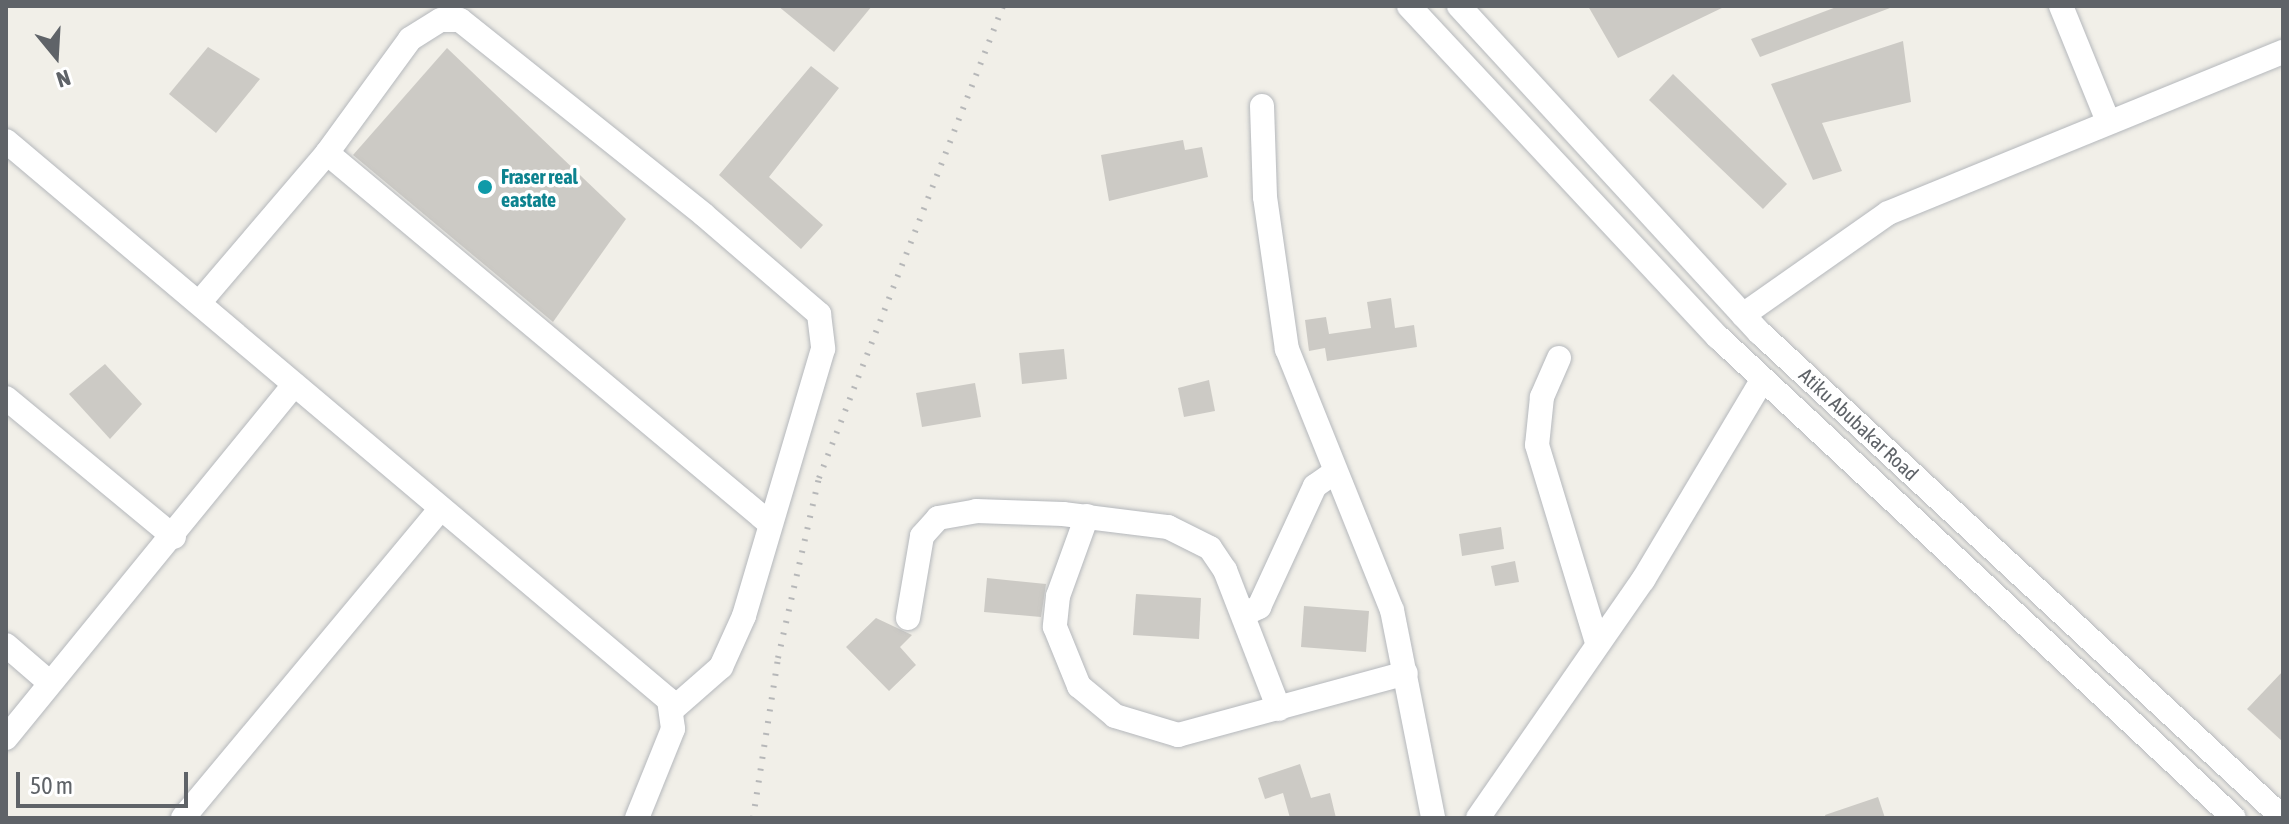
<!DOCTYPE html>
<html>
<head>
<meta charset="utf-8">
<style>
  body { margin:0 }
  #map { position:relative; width:2289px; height:824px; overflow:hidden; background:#f1efe8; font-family:"Asap Condensed",sans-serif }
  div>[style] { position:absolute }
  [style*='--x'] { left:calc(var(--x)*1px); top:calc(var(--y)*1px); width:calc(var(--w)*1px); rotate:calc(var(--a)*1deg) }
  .building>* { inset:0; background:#cccac5 }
  .roads { filter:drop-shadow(0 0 2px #b5b8bc) drop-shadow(0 0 2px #b5b8bc) }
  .minor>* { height:24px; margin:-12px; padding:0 12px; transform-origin:12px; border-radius:12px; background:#fff }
  .rail>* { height:6px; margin-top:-3px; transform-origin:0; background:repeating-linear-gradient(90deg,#b6b7b8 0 2px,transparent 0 12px) }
  .dots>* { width:22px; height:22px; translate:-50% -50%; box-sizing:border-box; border:4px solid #fff; border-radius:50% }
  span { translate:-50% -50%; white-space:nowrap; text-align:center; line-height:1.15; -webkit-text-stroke:7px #fff; paint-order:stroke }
  .culture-label { font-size:20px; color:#0d838f; font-weight:700 }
  .left { translate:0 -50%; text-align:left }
  .street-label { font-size:20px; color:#5f6368 }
  .frame { position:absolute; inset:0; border:8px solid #5f6368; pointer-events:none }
  .north { position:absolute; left:16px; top:16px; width:80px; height:80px; -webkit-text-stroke:6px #fff; paint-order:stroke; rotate:162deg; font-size:22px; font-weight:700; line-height:32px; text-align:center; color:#5f6368 }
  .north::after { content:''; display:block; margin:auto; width:28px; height:36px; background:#5f6368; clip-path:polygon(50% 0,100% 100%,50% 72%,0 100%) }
  .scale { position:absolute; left:16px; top:772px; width:172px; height:36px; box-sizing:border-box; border:4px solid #5f6368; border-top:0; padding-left:10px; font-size:24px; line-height:28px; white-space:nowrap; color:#5f6368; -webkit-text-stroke:6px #fff; paint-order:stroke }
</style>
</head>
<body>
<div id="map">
  <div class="building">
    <div style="clip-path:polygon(778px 6px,872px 6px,834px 52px)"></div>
    <div style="clip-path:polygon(1588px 6px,1726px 6px,1618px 58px)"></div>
    <div style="clip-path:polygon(1839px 6px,1890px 8px,1760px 57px,1751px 39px)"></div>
    <div style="clip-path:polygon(1903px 41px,1911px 102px,1822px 123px,1842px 171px,1813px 180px,1771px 84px)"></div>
    <div style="clip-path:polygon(208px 47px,260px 79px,216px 133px,169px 94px)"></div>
    <div style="clip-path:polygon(447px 48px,626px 219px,553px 322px,353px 155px)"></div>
    <div style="clip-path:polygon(811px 66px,839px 88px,769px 177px,823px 225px,801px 249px,719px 175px)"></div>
    <div style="clip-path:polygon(1673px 74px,1787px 184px,1763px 209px,1649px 100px)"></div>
    <div style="clip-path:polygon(1183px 140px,1185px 150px,1202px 147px,1208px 177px,1109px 201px,1101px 155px)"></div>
    <div style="clip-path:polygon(1391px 298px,1395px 328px,1414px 325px,1417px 347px,1327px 361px,1325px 348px,1309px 351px,1305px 320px,1326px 317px,1329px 334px,1371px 328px,1367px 302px)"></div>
    <div style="clip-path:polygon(1064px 349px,1067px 379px,1022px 384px,1019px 353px)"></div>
    <div style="clip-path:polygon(105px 364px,142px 404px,110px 439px,69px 394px)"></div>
    <div style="clip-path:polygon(1209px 380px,1215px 411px,1184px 417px,1178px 388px)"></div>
    <div style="clip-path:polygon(975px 383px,981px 417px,922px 427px,916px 393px)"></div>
    <div style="clip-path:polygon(1501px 527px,1504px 549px,1462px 556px,1459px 534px)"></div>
    <div style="clip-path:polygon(1515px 561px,1519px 582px,1495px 586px,1491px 566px)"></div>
    <div style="clip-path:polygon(987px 578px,1046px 584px,1041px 617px,984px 612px)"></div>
    <div style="clip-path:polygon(1136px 594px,1201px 598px,1199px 639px,1133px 635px)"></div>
    <div style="clip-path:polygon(1304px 606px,1369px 611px,1366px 652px,1301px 647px)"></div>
    <div style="clip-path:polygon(876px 618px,912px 635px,900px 647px,916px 665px,889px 691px,846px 647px)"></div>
    <div style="clip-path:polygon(2283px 671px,2283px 742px,2247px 709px)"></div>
    <div style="clip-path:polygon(1300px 764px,1311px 798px,1330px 793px,1336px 818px,1290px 818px,1283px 793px,1265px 799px,1258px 778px)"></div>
    <div style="clip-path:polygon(1878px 797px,1885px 818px,1826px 818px,1825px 815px)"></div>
  </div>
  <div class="roads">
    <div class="minor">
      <div style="--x:1409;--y:6;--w:453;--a:47"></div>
      <div style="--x:1718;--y:337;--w:705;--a:42.99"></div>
      <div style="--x:1459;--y:6;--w:444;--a:47.4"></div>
      <div style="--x:1760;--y:333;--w:713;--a:42.84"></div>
      <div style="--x:2061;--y:6;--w:124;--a:67.8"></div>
      <div style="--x:1262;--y:106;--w:91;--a:88.1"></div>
      <div style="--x:1265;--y:197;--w:154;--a:81.8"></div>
      <div style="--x:1287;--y:349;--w:281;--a:68.1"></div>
      <div style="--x:1392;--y:610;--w:212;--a:78.8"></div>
      <div style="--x:6;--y:141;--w:867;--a:40.14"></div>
      <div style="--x:669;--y:700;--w:29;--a:82"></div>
      <div style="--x:673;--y:729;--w:96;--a:112"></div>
      <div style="--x:327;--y:153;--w:575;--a:39.92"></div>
      <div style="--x:199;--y:303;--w:197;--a:-49.5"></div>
      <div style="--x:327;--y:153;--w:141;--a:-53.9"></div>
      <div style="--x:410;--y:39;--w:36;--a:-32"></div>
      <div style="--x:441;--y:20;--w:19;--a:0"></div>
      <div style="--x:460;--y:20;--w:312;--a:38.6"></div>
      <div style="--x:704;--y:215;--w:152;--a:40.7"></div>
      <div style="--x:819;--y:314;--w:35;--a:83"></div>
      <div style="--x:823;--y:349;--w:278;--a:106.5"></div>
      <div style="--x:744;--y:616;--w:56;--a:114.3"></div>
      <div style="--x:721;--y:667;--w:64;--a:138.8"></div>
      <div style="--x:1743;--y:315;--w:177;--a:-35.1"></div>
      <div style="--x:1888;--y:213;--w:427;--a:-22.2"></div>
      <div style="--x:1559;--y:358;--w:43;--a:113.6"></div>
      <div style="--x:1542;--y:397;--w:48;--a:95.9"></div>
      <div style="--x:1537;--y:445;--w:203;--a:73.1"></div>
      <div style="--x:6;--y:398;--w:218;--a:39.6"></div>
      <div style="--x:1087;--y:516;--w:85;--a:109.9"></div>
      <div style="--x:1058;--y:596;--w:31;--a:96"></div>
      <div style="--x:1055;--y:627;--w:64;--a:67.9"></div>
      <div style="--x:1079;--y:686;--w:47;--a:39.8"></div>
      <div style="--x:1115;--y:716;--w:66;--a:16.8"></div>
      <div style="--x:1178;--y:735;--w:236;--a:-15.2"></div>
      <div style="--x:1244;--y:614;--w:17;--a:-25"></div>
      <div style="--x:1259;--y:607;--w:133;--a:-65.2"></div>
      <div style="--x:1315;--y:486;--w:24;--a:-35"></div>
      <div style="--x:908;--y:618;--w:83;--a:-80.3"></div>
      <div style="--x:922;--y:536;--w:24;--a:-48"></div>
      <div style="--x:938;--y:518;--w:39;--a:-10"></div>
      <div style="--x:976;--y:511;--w:87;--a:2"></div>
      <div style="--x:1063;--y:514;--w:106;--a:7.1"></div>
      <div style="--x:1168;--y:527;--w:47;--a:26.6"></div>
      <div style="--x:1210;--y:548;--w:27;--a:56"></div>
      <div style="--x:1225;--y:570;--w:149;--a:68.8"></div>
      <div style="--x:6;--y:645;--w:58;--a:40.8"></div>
      <div style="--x:6;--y:738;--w:456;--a:-50.8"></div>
      <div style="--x:183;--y:818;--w:400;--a:-50.2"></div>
      <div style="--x:1478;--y:818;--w:290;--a:-55.3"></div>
      <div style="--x:1643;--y:580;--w:233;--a:-59.2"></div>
    </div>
  </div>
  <div class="rail">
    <div style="--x:753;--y:818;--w:162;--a:-81.1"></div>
    <div style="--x:778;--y:658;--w:185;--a:-77.2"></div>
    <div style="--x:819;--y:478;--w:507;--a:-68.7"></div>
  </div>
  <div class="dots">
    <div style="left:485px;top:187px;background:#0f9aa8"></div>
  </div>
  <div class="culture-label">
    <span class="left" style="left:501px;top:188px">Fraser real<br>eastate</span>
  </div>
  <div class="street-label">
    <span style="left:1859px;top:424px;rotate:43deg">Atiku Abubakar Road</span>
  </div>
  <div class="frame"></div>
  <div class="north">N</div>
  <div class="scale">50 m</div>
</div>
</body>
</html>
